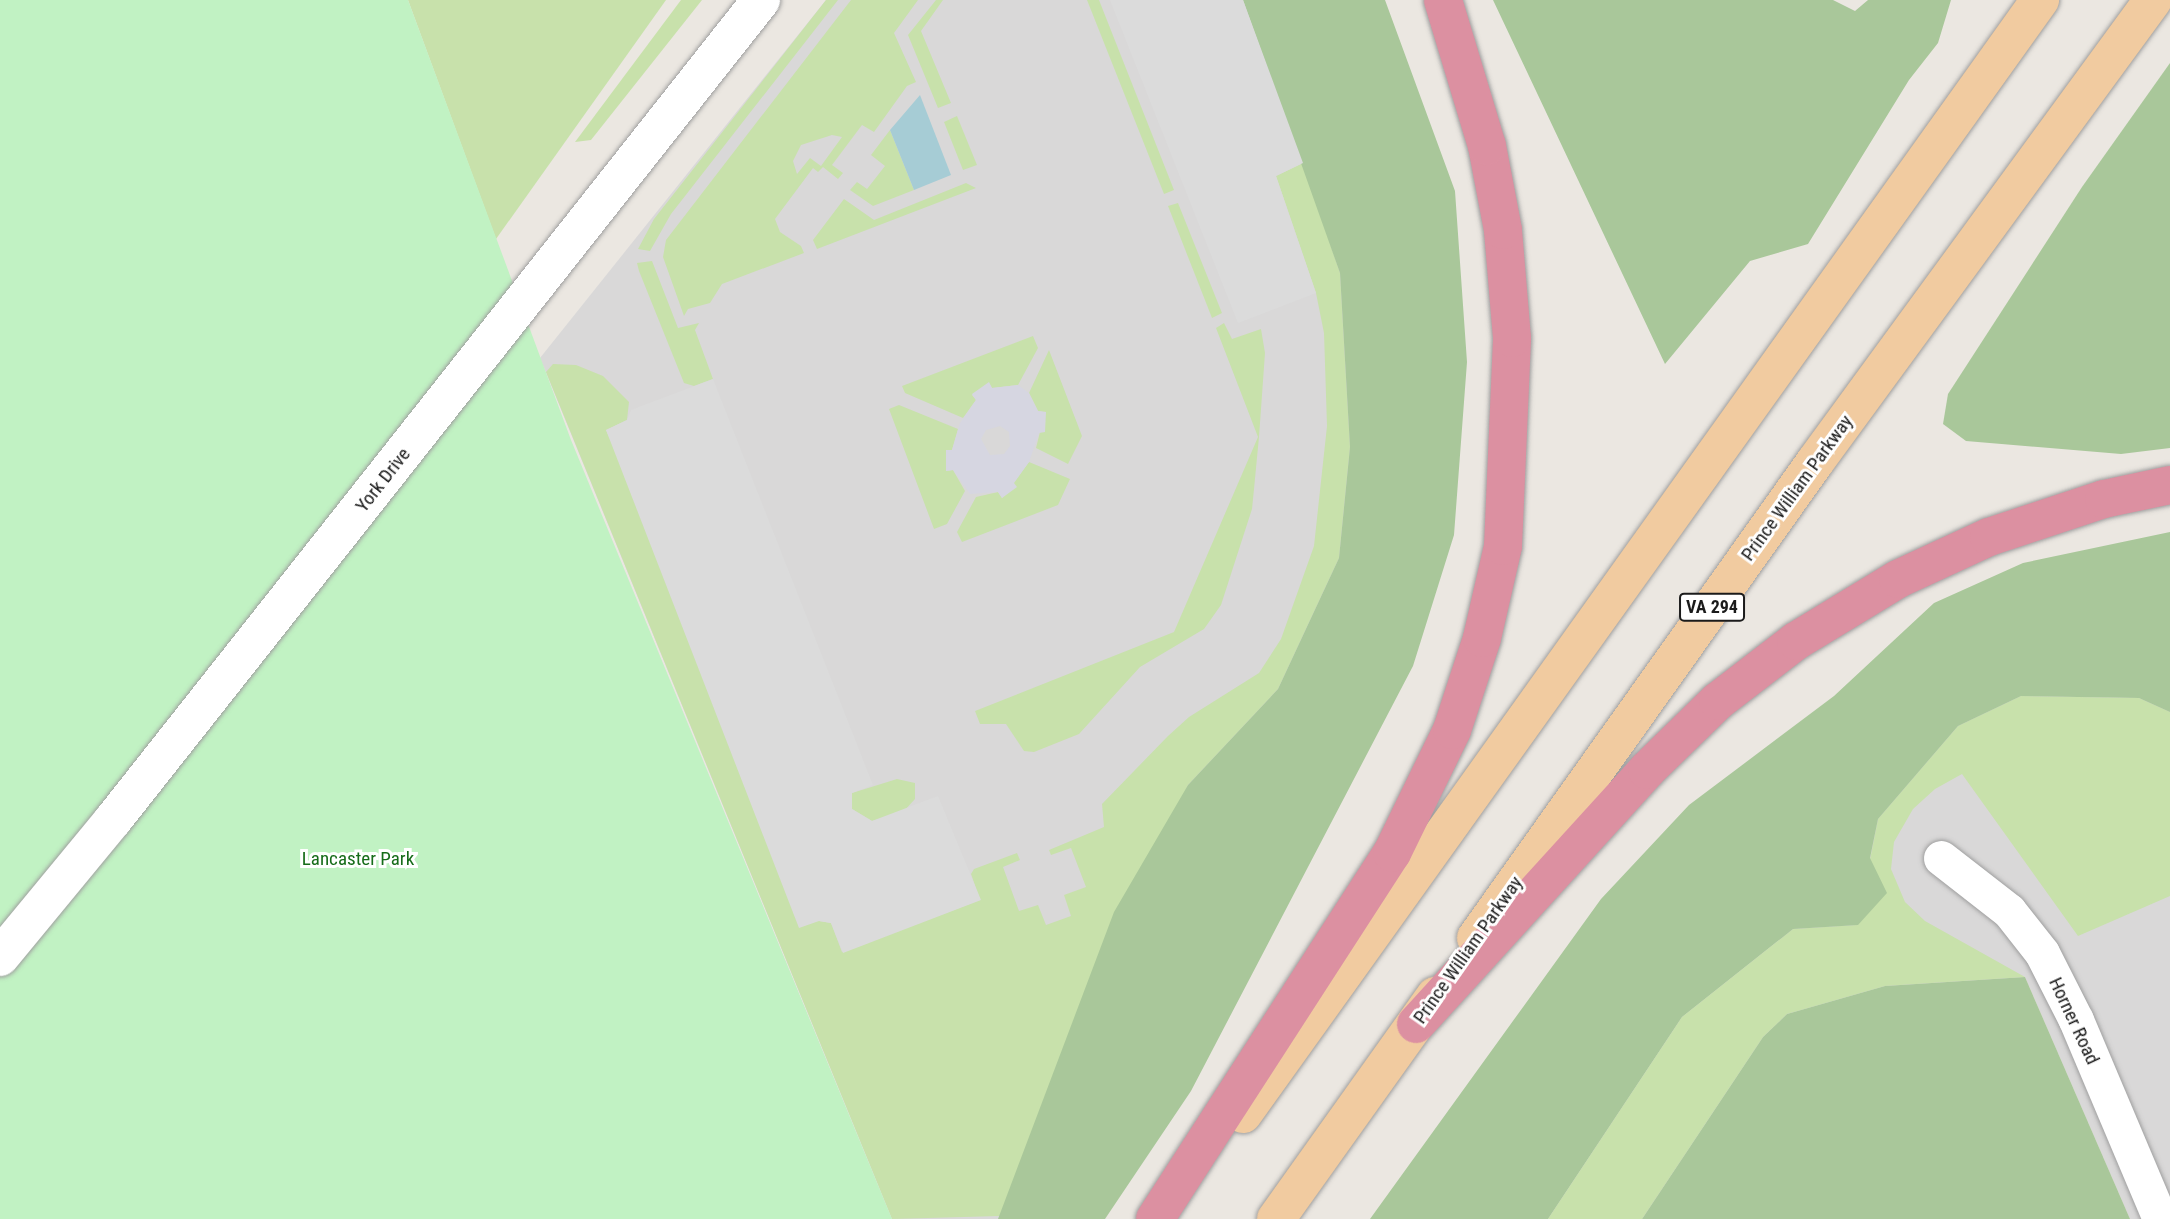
<!DOCTYPE html>
<html>
<head>
<meta charset="utf-8">
<style>
  body { margin:0 }
  #map { position:relative; width:2170px; height:1219px; overflow:hidden; background:#ebe7e1; font-family:"Roboto Condensed",sans-serif }
  div>[style] { position:absolute }
  [style*='--x'] { left:calc(var(--x)*1px); top:calc(var(--y)*1px); width:calc(var(--w)*1px); rotate:calc(var(--a)*1deg) }
  .residential>* { inset:0; background:#d9d8d8 }
  .grass>* { inset:0; background:#c8e1ab }
  .forest>* { inset:0; background:#a9c79a }
  .park>* { inset:0; background:#c1f2c3 }
  .parking>* { inset:0; background:#dbdbdb }
  .plaza>* { inset:0; background:#d6d6e1 }
  .water>* { inset:0; background:#a6ccd5 }
  .roads { filter:drop-shadow(0 0 2px #9f9f9f) drop-shadow(0 0 2px #9f9f9f) }
  .minor>* { height:35px; margin:-17.5px; padding:0 17.5px; transform-origin:17.5px; border-radius:17.5px; background:#fff }
  .tertiary>* { height:38px; margin:-19px; padding:0 19px; transform-origin:19px; border-radius:19px; background:#fff }
  .primary>* { height:38px; margin:-19px; padding:0 19px; transform-origin:19px; border-radius:19px; background:#f1cba0 }
  .motorway>* { height:38px; margin:-19px; padding:0 19px; transform-origin:19px; border-radius:19px; background:#dc90a1 }
  span { translate:-50% -50%; white-space:nowrap; text-align:center; line-height:1.15; -webkit-text-stroke:6px #fff; paint-order:stroke }
  .shield-label span { padding:2px 5px; background:#fff; border:2px solid; border-radius:5px; -webkit-text-stroke-width:0 }
  .shield-label { font-size:18px; color:#1b1b1b; font-weight:700 }
  .street-label { font-size:19px; color:#1b1b1b }
  .park-label { font-size:19px; color:#166c19 }
</style>
</head>
<body>
<div id="map">
  <div class="residential">
    <div style="clip-path:polygon(826px 0,1327px 0,1399px 451px,1056px 1219px,892px 1219px,540px 358px)"></div>
    <div style="clip-path:polygon(1970px 695px,2170px 699px,2170px 1219px,2130px 1219px,2025px 977px,1688px 924px)"></div>
  </div>
  <div class="grass">
    <div style="clip-path:polygon(408px 0,666px 0,496px 239px)"></div>
    <div style="clip-path:polygon(681px 0,702px 0,591px 140px,575px 142px)"></div>
    <div style="clip-path:polygon(826px 0,838px 0,671px 214px,650px 251px,638px 249px,654px 219px)"></div>
    <div style="clip-path:polygon(evenodd,851px 0,918px 0,894px 33px,916px 82px,907px 86px,874px 132px,862px 125px,832px 165px,843px 173px,838px 179px,823px 167px,818px 172px,813px 168px,775px 219px,780px 232px,801px 246px,804px 253px,722px 284px,710px 303px,688px 309px,684px 316px,663px 257px,666px 240px,851px 0,832px 135px,842px 137px,821px 166px,810px 158px,797px 174px,793px 161px,801px 145px,832px 135px)"></div>
    <div style="clip-path:polygon(936px 0,943px 0,921px 31px,951px 103px,938px 108px,908px 35px)"></div>
    <div style="clip-path:polygon(1087px 0,1099px 0,1174px 190px,1164px 194px)"></div>
    <div style="clip-path:polygon(957px 116px,977px 165px,963px 170px,944px 122px)"></div>
    <div style="clip-path:polygon(890px 130px,914px 190px,873px 206px,850px 190px,857px 182px,867px 189px,885px 166px,871px 155px)"></div>
    <div style="clip-path:polygon(1303px 163px,1340px 273px,1350px 447px,1339px 558px,1278px 689px,1188px 785px,1000px 1216px,892px 1219px,546px 372px,553px 364px,576px 365px,603px 376px,629px 402px,627px 420px,606px 430px,819px 921px,831px 923px,842px 952px,980px 900px,971px 874px,974px 869px,1017px 853px,1020px 860px,1003px 867px,1019px 911px,1038px 905px,1046px 925px,1071px 916px,1064px 895px,1086px 887px,1071px 848px,1051px 855px,1049px 850px,1104px 827px,1102px 804px,1168px 736px,1189px 717px,1259px 673px,1281px 639px,1314px 546px,1327px 426px,1324px 333px,1316px 293px,1276px 176px)"></div>
    <div style="clip-path:polygon(966px 183px,976px 188px,817px 249px,813px 240px,844px 199px,874px 220px)"></div>
    <div style="clip-path:polygon(1178px 203px,1222px 313px,1212px 318px,1168px 206px)"></div>
    <div style="clip-path:polygon(652px 261px,678px 328px,699px 323px,695px 330px,713px 379px,694px 386px,684px 383px,639px 271px,637px 263px)"></div>
    <div style="clip-path:polygon(1224px 323px,1232px 339px,1261px 329px,1265px 353px,1259px 437px,1254px 489px,1252px 509px,1221px 605px,1204px 629px,1140px 667px,1079px 734px,1034px 752px,1024px 751px,1006px 724px,980px 724px,975px 711px,1174px 632px,1258px 437px,1216px 328px)"></div>
    <div style="clip-path:polygon(1033px 336px,1038px 348px,1018px 385px,992px 388px,989px 383px,972px 395px,976px 400px,963px 418px,905px 393px,902px 386px)"></div>
    <div style="clip-path:polygon(1049px 350px,1082px 436px,1068px 464px,1036px 448px,1045px 412px,1038px 411px,1029px 393px)"></div>
    <div style="clip-path:polygon(899px 405px,958px 429px,952px 450px,946px 450px,946px 471px,953px 470px,965px 491px,947px 524px,934px 529px,889px 409px)"></div>
    <div style="clip-path:polygon(1029px 462px,1070px 479px,1058px 505px,962px 542px,957px 532px,976px 497px,998px 492px,1002px 498px)"></div>
    <div style="clip-path:polygon(2021px 696px,2139px 698px,2170px 712px,2170px 896px,2078px 936px,1962px 774px,1935px 789px,1913px 809px,1894px 842px,1891px 869px,1905px 902px,1925px 921px,2025px 977px,1885px 986px,1787px 1014px,1763px 1037px,1642px 1219px,1548px 1219px,1682px 1017px,1793px 929px,1857px 925px,1878px 819px,1958px 726px)"></div>
    <div style="clip-path:polygon(897px 779px,915px 783px,915px 799px,904px 811px,872px 821px,852px 809px,852px 793px)"></div>
  </div>
  <div class="forest">
    <div style="clip-path:polygon(1243px 0,1385px 0,1455px 191px,1467px 362px,1454px 535px,1413px 666px,1191px 1091px,1105px 1219px,998px 1219px,1114px 912px,1188px 785px,1278px 689px,1339px 558px,1350px 447px,1340px 273px)"></div>
    <div style="clip-path:polygon(1493px 0,1833px 0,1855px 11px,1868px 0,1951px 0,1938px 43px,1909px 80px,1808px 244px,1750px 261px,1665px 364px)"></div>
    <div style="clip-path:polygon(2170px 63px,2170px 448px,2121px 454px,1966px 441px,1943px 424px,1948px 394px,2082px 187px)"></div>
    <div style="clip-path:polygon(2170px 532px,2170px 712px,2139px 698px,2021px 696px,1958px 726px,1878px 819px,1870px 858px,1887px 893px,1858px 925px,1793px 929px,1682px 1017px,1548px 1219px,1370px 1219px,1601px 899px,1689px 805px,1834px 696px,1934px 603px,2023px 563px)"></div>
    <div style="clip-path:polygon(2025px 977px,2130px 1219px,1642px 1219px,1763px 1037px,1787px 1014px,1885px 986px)"></div>
  </div>
  <div class="park">
    <div style="clip-path:polygon(0 0,408px 0,571px 440px,892px 1219px,0 1219px)"></div>
  </div>
  <div class="parking">
    <div style="clip-path:polygon(1110px 0,1243px 0,1303px 163px,1276px 176px,1316px 293px,1238px 323px)"></div>
    <div style="clip-path:polygon(713px 379px,873px 785px,852px 793px,852px 809px,872px 821px,938px 796px,981px 900px,843px 953px,831px 923px,819px 921px,799px 928px,606px 430px,627px 420px,631px 410px)"></div>
  </div>
  <div class="plaza">
    <div style="clip-path:polygon(evenodd,989px 382px,992px 388px,1018px 385px,1029px 393px,1038px 411px,1046px 412px,1045px 432px,1039px 433px,1029px 462px,1014px 483px,1017px 487px,1002px 498px,998px 492px,970px 494px,953px 470px,946px 471px,946px 450px,952px 450px,960px 423px,976px 400px,972px 394px,989px 382px,1000px 426px,1009px 432px,1010px 446px,1004px 454px,990px 455px,981px 439px,986px 430px,1000px 426px)"></div>
  </div>
  <div class="water">
    <div style="clip-path:polygon(920px 95px,951px 175px,914px 190px,890px 130px)"></div>
  </div>
  <div class="roads">
    <div class="minor">
      <div style="--x:1941;--y:858;--w:86;--a:37.9"></div>
      <div style="--x:2009;--y:911;--w:53;--a:51.8"></div>
      <div style="--x:2042;--y:953;--w:75;--a:63.1"></div>
      <div style="--x:2076;--y:1020;--w:216;--a:67.1"></div>
    </div>
    <div class="tertiary">
      <div style="--x:0;--y:957;--w:178;--a:-50.5"></div>
      <div style="--x:113;--y:820;--w:1045;--a:-51.68"></div>
    </div>
    <div class="primary">
      <div style="--x:1476;--y:938;--w:584;--a:-54.54"></div>
      <div style="--x:1815;--y:462;--w:572;--a:-53.81"></div>
      <div style="--x:1243;--y:1114;--w:1370;--a:-54.42"></div>
      <div style="--x:1276;--y:1219;--w:274;--a:-54.5"></div>
    </div>
    <div class="motorway">
      <div style="--x:1416;--y:1024;--w:343;--a:-47.7"></div>
      <div style="--x:1647;--y:770;--w:99;--a:-44.2"></div>
      <div style="--x:1718;--y:701;--w:98;--a:-37.6"></div>
      <div style="--x:1796;--y:641;--w:119;--a:-31.3"></div>
      <div style="--x:1898;--y:579;--w:100;--a:-24.8"></div>
      <div style="--x:1989;--y:537;--w:121;--a:-18.3"></div>
      <div style="--x:2104;--y:499;--w:67;--a:-12"></div>
      <div style="--x:1155;--y:1219;--w:436;--a:-57.1"></div>
      <div style="--x:1392;--y:853;--w:137;--a:-64"></div>
      <div style="--x:1452;--y:730;--w:97;--a:-71.9"></div>
      <div style="--x:1482;--y:638;--w:94;--a:-77.1"></div>
      <div style="--x:1503;--y:546;--w:208;--a:-87.5"></div>
      <div style="--x:1512;--y:338;--w:108;--a:-94.8"></div>
      <div style="--x:1503;--y:230;--w:86;--a:-100.8"></div>
      <div style="--x:1487;--y:146;--w:152;--a:-106.8"></div>
    </div>
  </div>
  <div class="shield-label">
    <span style="left:1712px;top:607px">VA 294</span>
  </div>
  <div class="street-label">
    <span style="left:383px;top:480px;rotate:-52deg">York Drive</span>
    <span style="left:1797px;top:488px;rotate:-54deg">Prince William Parkway</span>
    <span style="left:1468px;top:950px;rotate:-55deg">Prince William Parkway</span>
    <span style="left:2074px;top:1021px;rotate:65deg">Horner Road</span>
  </div>
  <div class="park-label">
    <span style="left:358px;top:859px">Lancaster Park</span>
  </div>
</div>
</body>
</html>
